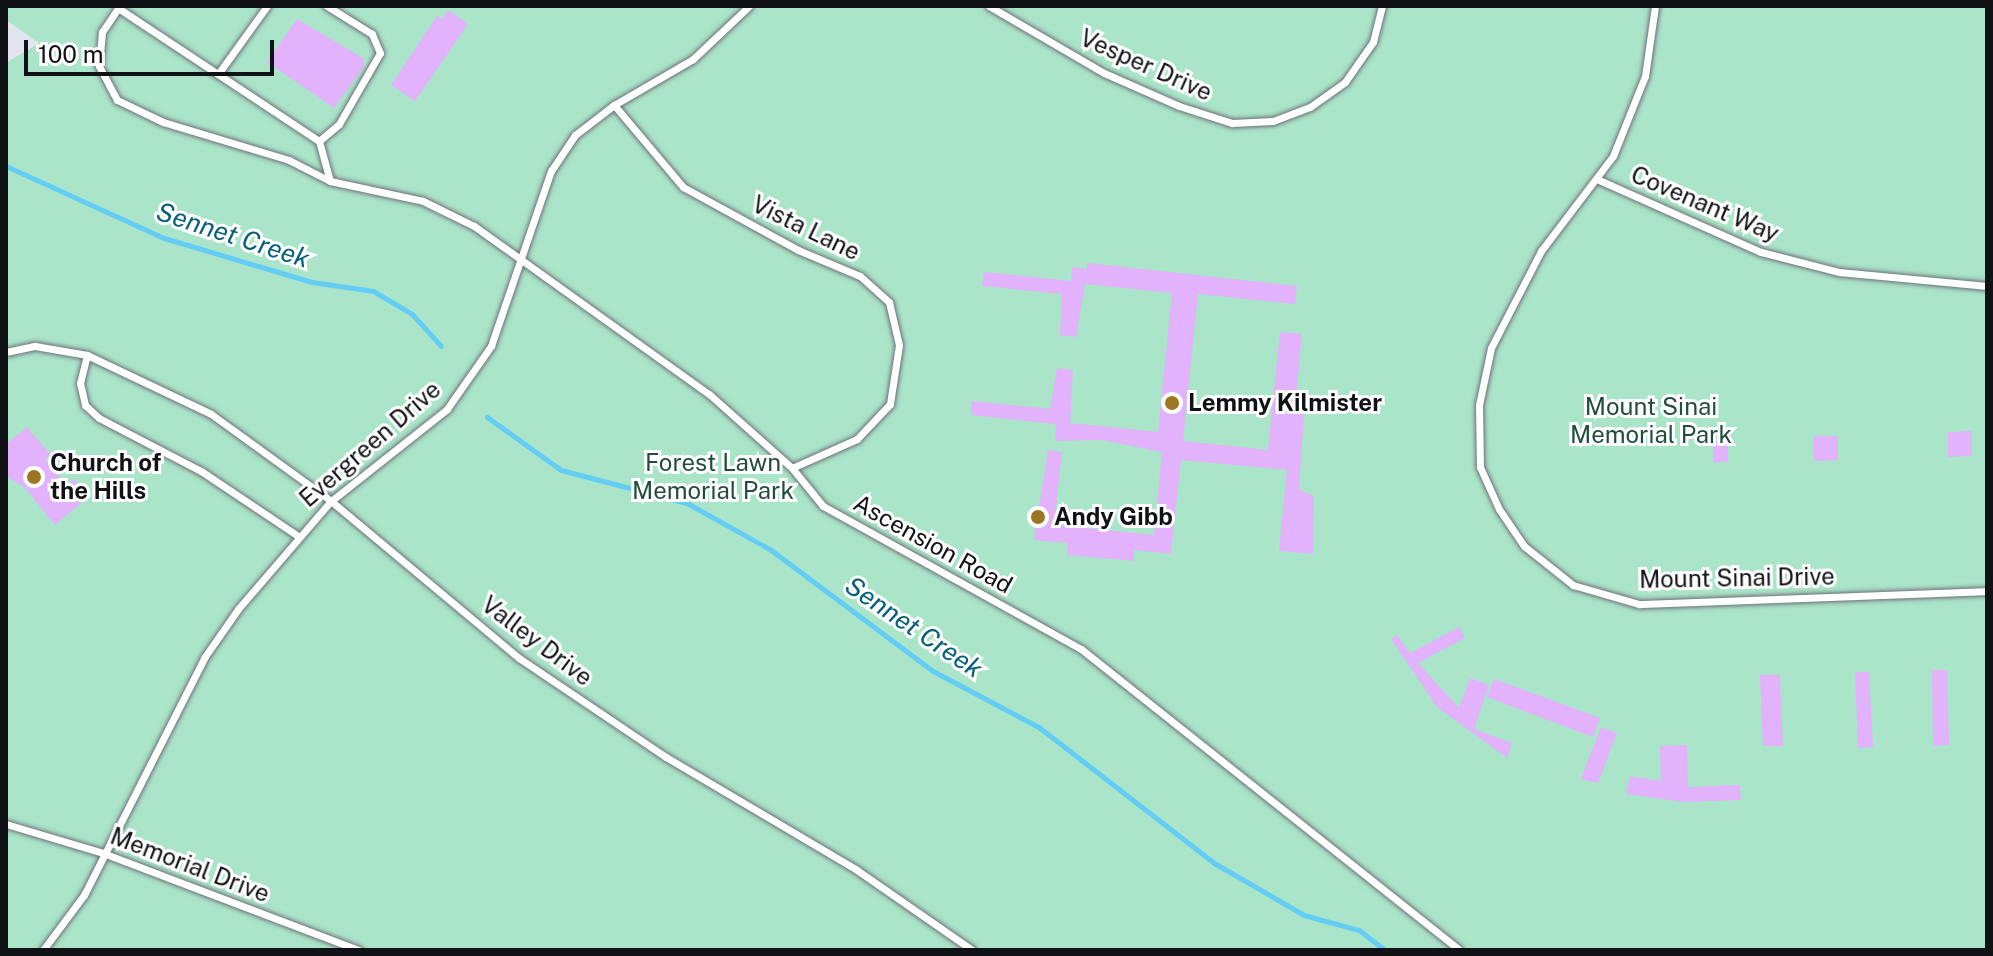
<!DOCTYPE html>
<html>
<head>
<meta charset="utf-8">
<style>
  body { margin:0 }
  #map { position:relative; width:1993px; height:956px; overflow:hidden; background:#e2e5ee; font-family:"Public Sans",sans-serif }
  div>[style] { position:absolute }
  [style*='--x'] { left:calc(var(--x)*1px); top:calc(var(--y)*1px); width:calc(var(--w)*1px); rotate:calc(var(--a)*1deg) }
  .green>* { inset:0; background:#aae4c9 }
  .stream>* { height:5px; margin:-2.5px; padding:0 2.5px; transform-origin:2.5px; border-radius:2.5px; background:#64cdf6 }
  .building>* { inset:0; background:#e2b2fc }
  .roads { filter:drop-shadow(0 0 2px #70727a) drop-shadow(0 0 2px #70727a) }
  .lane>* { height:7px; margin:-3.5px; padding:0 3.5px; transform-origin:3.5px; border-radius:3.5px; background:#fff }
  .dots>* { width:22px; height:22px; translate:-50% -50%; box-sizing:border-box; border:4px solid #fff; border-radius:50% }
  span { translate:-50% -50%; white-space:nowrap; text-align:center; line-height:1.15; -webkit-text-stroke:6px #fff; paint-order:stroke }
  .street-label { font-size:24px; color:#111215 }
  .poi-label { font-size:24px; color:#111215; font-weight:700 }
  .left { translate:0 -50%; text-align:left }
  .park-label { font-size:24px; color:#234d3b }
  .water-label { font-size:26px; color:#06607b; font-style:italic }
  .frame { position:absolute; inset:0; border:8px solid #111215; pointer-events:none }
  .scale { position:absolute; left:24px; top:40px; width:250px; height:36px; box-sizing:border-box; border:4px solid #111215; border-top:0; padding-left:10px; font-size:24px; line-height:28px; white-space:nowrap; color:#111215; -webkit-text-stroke:6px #fff; paint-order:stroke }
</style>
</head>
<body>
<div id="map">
  <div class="green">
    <div style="clip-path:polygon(6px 6px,1987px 6px,1987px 950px,6px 950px,6px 63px,39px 43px,6px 20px)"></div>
  </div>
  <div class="stream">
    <div style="--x:6;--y:166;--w:174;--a:24.5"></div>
    <div style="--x:164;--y:238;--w:154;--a:16.6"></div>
    <div style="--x:312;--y:282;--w:62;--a:8.4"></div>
    <div style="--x:373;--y:291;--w:45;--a:30.5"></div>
    <div style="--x:412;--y:314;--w:43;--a:47.8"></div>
    <div style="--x:487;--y:417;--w:91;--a:35.6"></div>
    <div style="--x:561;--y:470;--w:130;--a:14.7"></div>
    <div style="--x:687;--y:503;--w:96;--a:29.2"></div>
    <div style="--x:771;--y:550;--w:202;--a:36.8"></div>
    <div style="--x:933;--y:671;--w:121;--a:28"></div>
    <div style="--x:1040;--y:728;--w:220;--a:37.8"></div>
    <div style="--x:1214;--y:863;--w:104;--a:30"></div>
    <div style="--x:1304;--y:915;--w:57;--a:15.3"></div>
    <div style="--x:1359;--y:930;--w:33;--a:38"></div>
  </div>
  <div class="building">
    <div style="clip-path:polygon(448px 10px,468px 24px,415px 101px,391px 85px,437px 16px,442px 19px)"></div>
    <div style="clip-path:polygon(297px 19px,363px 58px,364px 66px,334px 108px,267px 62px)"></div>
    <div style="clip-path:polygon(1087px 263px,1297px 286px,1295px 304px,1198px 294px,1183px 441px,1268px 450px,1280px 332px,1302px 334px,1296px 397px,1305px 398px,1299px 490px,1314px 496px,1313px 554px,1279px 551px,1287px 470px,1181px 460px,1171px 554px,1134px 550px,1134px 561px,1067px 555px,1068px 543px,1034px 540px,1048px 450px,1062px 452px,1054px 525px,1154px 535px,1162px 452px,1102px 440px,1055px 441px,1056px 424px,971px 415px,972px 401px,1050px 409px,1057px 368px,1073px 370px,1070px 423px,1158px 432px,1172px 293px,1085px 284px,1076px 337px,1060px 335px,1062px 294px,982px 286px,984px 272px,1071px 281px,1072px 267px,1087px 269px)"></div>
    <div style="clip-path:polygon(27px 427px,51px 455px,45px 460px,67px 485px,74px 479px,85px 492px,78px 498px,82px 502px,55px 525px,25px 488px,6px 476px,6px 444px)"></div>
    <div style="clip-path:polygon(1972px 431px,1972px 456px,1948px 457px,1948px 432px)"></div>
    <div style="clip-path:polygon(1813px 436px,1838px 436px,1838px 460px,1814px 461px)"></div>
    <div style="clip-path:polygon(1728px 439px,1728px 462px,1714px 462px,1713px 440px)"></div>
    <div style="clip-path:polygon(1459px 627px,1465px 638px,1418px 663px,1459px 708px,1470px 678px,1489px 685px,1474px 729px,1512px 743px,1507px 758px,1437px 707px,1391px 639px,1397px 635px,1410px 653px)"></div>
    <div style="clip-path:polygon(1932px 670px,1947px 670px,1949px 745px,1933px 746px)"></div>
    <div style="clip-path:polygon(1855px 672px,1869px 672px,1873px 747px,1858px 748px)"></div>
    <div style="clip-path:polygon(1760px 675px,1780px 675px,1783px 746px,1763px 746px)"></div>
    <div style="clip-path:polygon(1494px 679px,1600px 718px,1593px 737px,1487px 697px)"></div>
    <div style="clip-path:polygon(1601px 727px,1617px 733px,1598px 783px,1581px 779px)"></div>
    <div style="clip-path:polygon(1687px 745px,1688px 787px,1740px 785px,1741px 800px,1684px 802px,1626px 794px,1630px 776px,1661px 781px,1660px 746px)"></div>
  </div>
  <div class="roads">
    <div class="lane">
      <div style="--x:989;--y:6;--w:133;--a:30.2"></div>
      <div style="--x:1104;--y:73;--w:82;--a:23.7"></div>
      <div style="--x:1179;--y:106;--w:56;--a:17.8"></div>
      <div style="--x:1232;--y:123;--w:41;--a:-2.8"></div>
      <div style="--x:1273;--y:121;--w:40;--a:-21"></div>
      <div style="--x:1310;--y:107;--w:43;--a:-35.5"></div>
      <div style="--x:1345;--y:82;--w:49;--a:-55"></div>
      <div style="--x:1373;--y:42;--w:37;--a:-76"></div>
      <div style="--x:1655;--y:6;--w:71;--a:98.1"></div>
      <div style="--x:1645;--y:76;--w:86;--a:111.8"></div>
      <div style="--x:1613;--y:156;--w:119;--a:127.2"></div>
      <div style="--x:1541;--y:251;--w:109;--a:117.3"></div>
      <div style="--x:1491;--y:348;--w:58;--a:101.9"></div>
      <div style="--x:1479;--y:405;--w:62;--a:89.1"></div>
      <div style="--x:1480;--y:467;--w:46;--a:65.7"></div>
      <div style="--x:1499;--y:509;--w:45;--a:56"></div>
      <div style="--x:1524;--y:546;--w:63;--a:38.5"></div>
      <div style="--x:1573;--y:585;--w:69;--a:16.1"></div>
      <div style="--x:1639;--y:604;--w:348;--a:-2.1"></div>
      <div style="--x:218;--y:74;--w:84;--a:-54.2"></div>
      <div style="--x:614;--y:105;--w:107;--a:49.9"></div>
      <div style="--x:683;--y:187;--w:131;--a:28.7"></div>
      <div style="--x:798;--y:250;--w:67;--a:22.8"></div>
      <div style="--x:860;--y:276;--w:39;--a:42"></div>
      <div style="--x:889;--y:302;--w:44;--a:76.9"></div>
      <div style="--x:899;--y:345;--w:60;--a:98.7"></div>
      <div style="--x:890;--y:404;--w:48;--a:133.3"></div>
      <div style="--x:857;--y:439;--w:71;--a:156"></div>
      <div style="--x:319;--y:141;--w:26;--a:-40"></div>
      <div style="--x:339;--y:124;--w:82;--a:-60"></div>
      <div style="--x:380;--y:53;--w:21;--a:-113"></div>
      <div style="--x:372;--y:34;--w:53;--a:-148.1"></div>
      <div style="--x:1599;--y:180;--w:177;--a:24"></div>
      <div style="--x:1761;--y:252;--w:81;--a:14.4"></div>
      <div style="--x:1839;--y:272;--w:149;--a:5.4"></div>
      <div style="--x:330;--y:181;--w:46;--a:-152.9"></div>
      <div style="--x:289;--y:160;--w:132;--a:-163.2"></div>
      <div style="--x:163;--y:122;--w:51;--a:-154.4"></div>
      <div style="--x:117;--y:100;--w:38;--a:-118"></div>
      <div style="--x:99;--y:66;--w:34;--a:-85"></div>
      <div style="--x:102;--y:32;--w:29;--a:-56"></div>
      <div style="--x:118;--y:8;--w:241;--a:33.5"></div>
      <div style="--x:319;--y:141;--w:41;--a:74.6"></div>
      <div style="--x:330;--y:181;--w:95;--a:12.1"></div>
      <div style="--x:423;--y:201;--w:57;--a:26.1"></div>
      <div style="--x:474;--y:226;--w:289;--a:35.6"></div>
      <div style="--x:709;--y:394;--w:111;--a:41.7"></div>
      <div style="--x:792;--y:468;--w:49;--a:50.8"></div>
      <div style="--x:823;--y:506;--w:295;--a:29"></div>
      <div style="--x:1081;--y:649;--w:483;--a:38.5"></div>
      <div style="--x:6;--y:352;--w:30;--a:-12"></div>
      <div style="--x:35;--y:346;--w:53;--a:9.8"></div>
      <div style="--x:87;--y:355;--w:137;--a:25.4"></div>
      <div style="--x:211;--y:414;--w:148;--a:35.9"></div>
      <div style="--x:331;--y:501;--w:245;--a:39.9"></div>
      <div style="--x:519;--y:658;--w:177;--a:34"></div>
      <div style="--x:666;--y:757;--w:222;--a:30.6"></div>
      <div style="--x:857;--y:870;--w:140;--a:34.8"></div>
      <div style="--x:87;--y:355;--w:29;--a:104"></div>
      <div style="--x:80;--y:383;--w:23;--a:77"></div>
      <div style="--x:85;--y:405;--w:19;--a:43"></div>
      <div style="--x:99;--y:418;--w:115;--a:27.5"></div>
      <div style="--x:201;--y:471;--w:117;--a:33.8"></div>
      <div style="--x:6;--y:824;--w:101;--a:16.6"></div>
      <div style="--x:103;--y:853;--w:274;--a:20.8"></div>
      <div style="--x:43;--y:950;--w:69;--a:-53.3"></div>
      <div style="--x:84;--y:895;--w:266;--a:-63.1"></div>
      <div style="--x:204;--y:658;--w:60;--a:-55.2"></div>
      <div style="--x:238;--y:609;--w:143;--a:-49.3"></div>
      <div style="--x:331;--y:501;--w:148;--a:-38.4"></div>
      <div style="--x:447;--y:409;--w:77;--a:-55.1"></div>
      <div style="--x:491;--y:346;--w:185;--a:-71.1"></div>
      <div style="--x:551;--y:171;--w:43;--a:-56.3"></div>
      <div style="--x:575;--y:135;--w:49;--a:-37.6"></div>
      <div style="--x:614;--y:105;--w:91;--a:-30.2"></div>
      <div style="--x:693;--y:59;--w:77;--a:-43.4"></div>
    </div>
  </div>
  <div class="dots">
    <div style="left:1172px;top:403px;background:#9c7622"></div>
    <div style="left:34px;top:477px;background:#9c7622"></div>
    <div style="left:1038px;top:517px;background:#9c7622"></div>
  </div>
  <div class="street-label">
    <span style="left:1146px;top:65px;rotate:24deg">Vesper Drive</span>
    <span style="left:1705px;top:204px;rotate:23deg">Covenant Way</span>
    <span style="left:806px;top:228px;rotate:26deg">Vista Lane</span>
    <span style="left:370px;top:444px;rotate:-41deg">Evergreen Drive</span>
    <span style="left:933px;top:544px;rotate:29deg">Ascension Road</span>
    <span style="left:1737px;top:578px;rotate:-1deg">Mount Sinai Drive</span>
    <span style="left:537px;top:641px;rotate:37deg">Valley Drive</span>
    <span style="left:190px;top:865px;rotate:21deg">Memorial Drive</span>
  </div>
  <div class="poi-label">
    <span class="left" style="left:1188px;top:403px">Lemmy Kilmister</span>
    <span class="left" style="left:50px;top:477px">Church of<br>the Hills</span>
    <span class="left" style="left:1054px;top:517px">Andy Gibb</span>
  </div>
  <div class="park-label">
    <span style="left:1651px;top:421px">Mount Sinai<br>Memorial Park</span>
    <span style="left:713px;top:477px">Forest Lawn<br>Memorial Park</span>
  </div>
  <div class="water-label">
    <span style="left:233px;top:235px;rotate:18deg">Sennet Creek</span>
    <span style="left:914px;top:627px;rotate:34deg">Sennet Creek</span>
  </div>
  <div class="frame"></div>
  <div class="scale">100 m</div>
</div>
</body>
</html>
